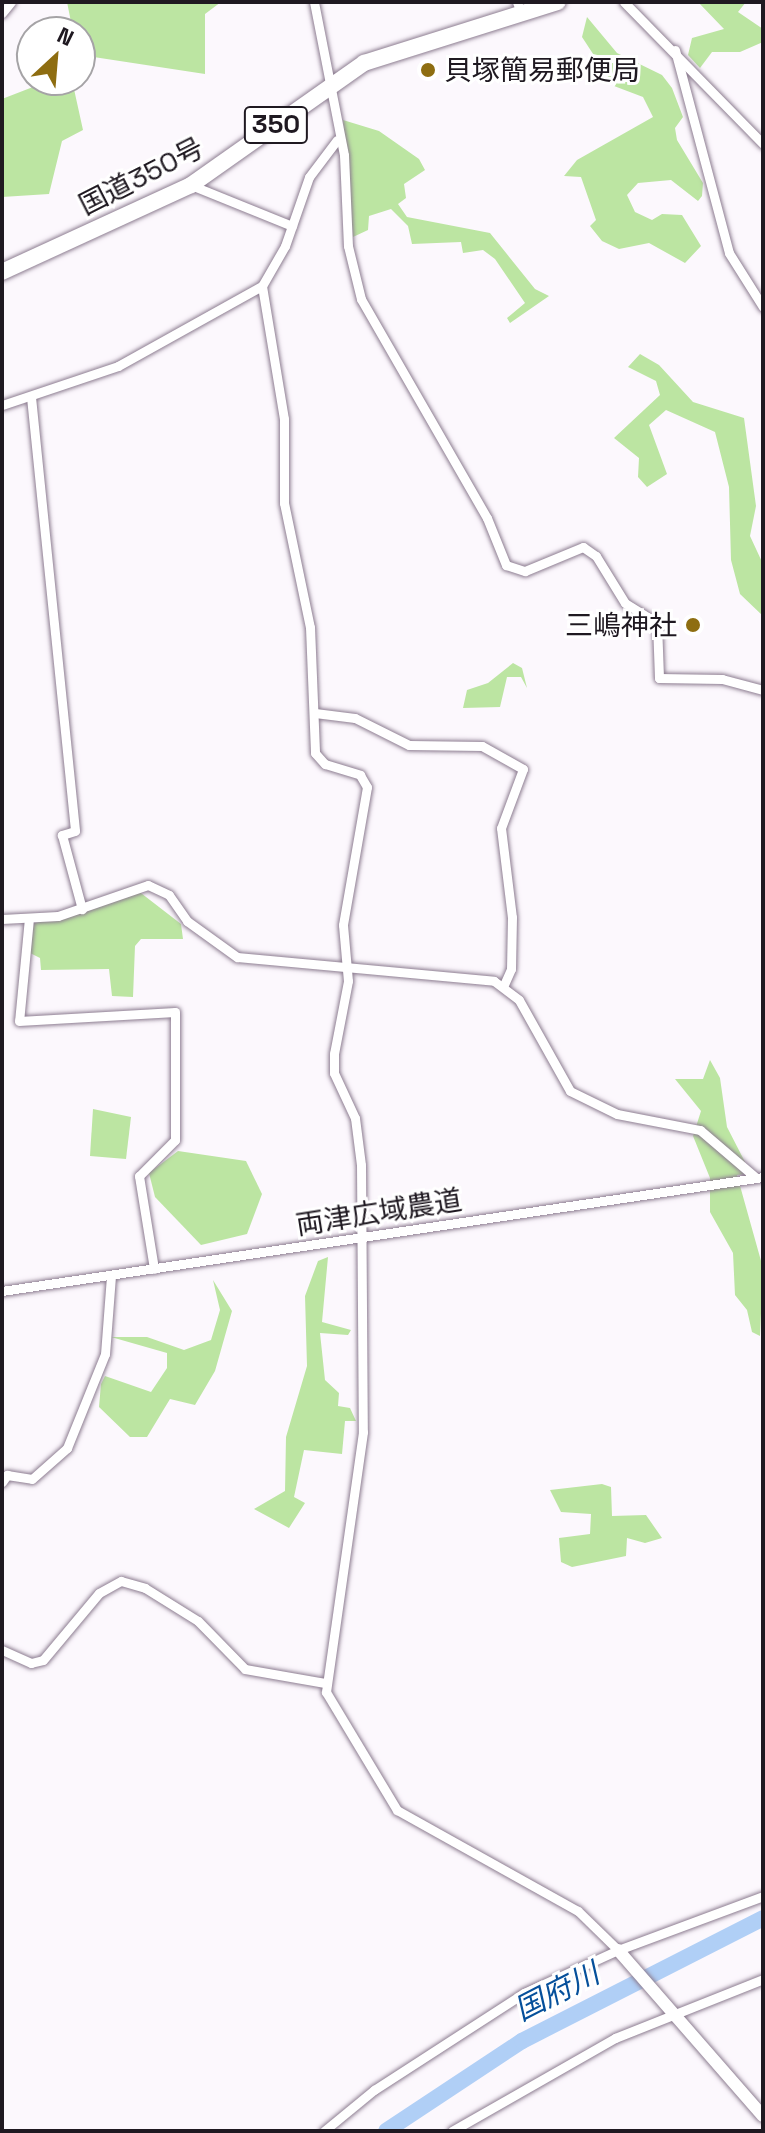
<!DOCTYPE html>
<html>
<head>
<meta charset="utf-8">
<style>
  body { margin:0 }
  #map { position:relative; width:765px; height:2133px; overflow:hidden; background:#fcf8fd; font-family:"Space Grotesk","Noto Sans JP",sans-serif }
  div>[style] { position:absolute }
  [style*='--x'] { left:calc(var(--x)*1px); top:calc(var(--y)*1px); width:calc(var(--w)*1px); rotate:calc(var(--a)*1deg) }
  .green>* { inset:0; background:#bce5a2 }
  .river>* { height:16px; margin:-8px; padding:0 8px; transform-origin:8px; border-radius:8px; background:#b0cff6 }
  .roads { filter:drop-shadow(0 0 2px #8d7d91) drop-shadow(0 0 2px #8d7d91) }
  .minor>* { height:9px; margin:-4.5px; padding:0 4.5px; transform-origin:4.5px; border-radius:4.5px; background:#fff }
  .tertiary>* { height:12px; margin:-6px; padding:0 6px; transform-origin:6px; border-radius:6px; background:#fff }
  .trunk>* { height:16px; margin:-8px; padding:0 8px; transform-origin:8px; border-radius:8px; background:#fff }
  .dots>* { width:22px; height:22px; translate:-50% -50%; box-sizing:border-box; border:4px solid #fff; border-radius:50% }
  span { translate:-50% -50%; white-space:nowrap; text-align:center; line-height:1.15; -webkit-text-stroke:6px #fff; paint-order:stroke }
  .shield-label span { padding:2px 6px; background:#fff; border:2px solid; border-radius:6px; -webkit-text-stroke-width:0 }
  .shield-label { font-size:26px; color:#1f1921; font-weight:700 }
  .poi-label { font-size:28px; color:#1f1921 }
  .left { translate:0 -50%; text-align:left }
  .right { translate:-100% -50%; text-align:right }
  .street-label { font-size:28px; color:#1f1921 }
  .water-label { font-size:30px; color:#06509b; font-style:italic }
  .frame { position:absolute; inset:0; border:4px solid #1f1921; pointer-events:none }
  .north { position:absolute; left:16px; top:16px; width:80px; height:80px; box-sizing:border-box; background:#fff; border:2px solid #a5a3a6; border-radius:50%; rotate:26deg; font-size:22px; font-weight:700; line-height:32px; text-align:center; color:#1f1921 }
  .north::after { content:''; display:block; margin:auto; width:28px; height:36px; background:#8e6d11; clip-path:polygon(50% 0,100% 100%,50% 72%,0 100%) }
</style>
</head>
<body>
<div id="map">
  <div class="green">
    <div style="clip-path:polygon(67px 2px,221px 2px,205px 14px,205px 74px,87px 56px,80px 32px,73px 32px)"></div>
    <div style="clip-path:polygon(698px 2px,746px 2px,738px 12px,763px 29px,763px 42px,740px 52px,712px 52px,700px 68px,688px 55px,692px 38px,724px 29px)"></div>
    <div style="clip-path:polygon(587px 17px,617px 53px,662px 75px,672px 88px,683px 117px,675px 128px,677px 140px,703px 183px,702px 196px,698px 201px,671px 180px,638px 183px,627px 195px,635px 212px,652px 220px,662px 214px,682px 215px,701px 246px,685px 263px,649px 243px,619px 249px,602px 241px,590px 226px,596px 220px,581px 177px,564px 176px,577px 160px,653px 117px,643px 97px,614px 86px,582px 37px)"></div>
    <div style="clip-path:polygon(51px 80px,72px 80px,83px 130px,62px 141px,49px 194px,2px 197px,2px 99px)"></div>
    <div style="clip-path:polygon(343px 120px,379px 131px,419px 159px,425px 170px,404px 184px,406px 198px,398px 204px,407px 217px,490px 233px,535px 289px,549px 296px,510px 323px,507px 318px,525px 303px,495px 259px,483px 250px,463px 253px,461px 242px,412px 244px,408px 226px,391px 209px,369px 216px,368px 230px,353px 237px)"></div>
    <div style="clip-path:polygon(640px 354px,659px 365px,693px 402px,744px 418px,756px 506px,750px 536px,763px 564px,763px 616px,740px 594px,731px 560px,729px 487px,715px 432px,666px 410px,649px 425px,667px 474px,647px 487px,638px 477px,639px 458px,614px 438px,660px 395px,656px 381px,628px 367px)"></div>
    <div style="clip-path:polygon(513px 663px,522px 668px,527px 688px,521px 677px,507px 677px,500px 707px,463px 708px,467px 690px,488px 683px)"></div>
    <div style="clip-path:polygon(137px 890px,181px 924px,183px 939px,141px 939px,135px 946px,133px 997px,112px 996px,109px 969px,41px 970px,40px 958px,30px 953px,34px 923px,93px 909px)"></div>
    <div style="clip-path:polygon(710px 1060px,720px 1078px,727px 1127px,745px 1162px,745px 1174px,737px 1175px,763px 1268px,760px 1336px,752px 1332px,747px 1310px,735px 1295px,733px 1253px,710px 1212px,710px 1178px,693px 1136px,701px 1111px,675px 1079px,703px 1079px)"></div>
    <div style="clip-path:polygon(93px 1109px,131px 1117px,126px 1159px,90px 1156px)"></div>
    <div style="clip-path:polygon(178px 1151px,246px 1161px,262px 1194px,247px 1234px,201px 1245px,155px 1197px,149px 1173px)"></div>
    <div style="clip-path:polygon(328px 1257px,322px 1322px,351px 1330px,348px 1335px,320px 1333px,325px 1380px,339px 1393px,338px 1406px,350px 1408px,356px 1421px,345px 1421px,342px 1454px,304px 1450px,294px 1497px,305px 1503px,289px 1528px,254px 1509px,285px 1491px,286px 1437px,307px 1366px,305px 1296px,318px 1261px)"></div>
    <div style="clip-path:polygon(213px 1280px,232px 1311px,215px 1371px,195px 1405px,170px 1399px,147px 1437px,130px 1437px,99px 1407px,101px 1384px,105px 1376px,151px 1392px,167px 1368px,167px 1353px,111px 1337px,147px 1337px,184px 1350px,211px 1340px,220px 1310px)"></div>
    <div style="clip-path:polygon(602px 1484px,611px 1487px,612px 1516px,646px 1515px,662px 1538px,645px 1543px,627px 1538px,626px 1556px,572px 1567px,561px 1562px,559px 1538px,590px 1534px,591px 1514px,561px 1512px,550px 1490px)"></div>
  </div>
  <div class="river">
    <div style="--x:386;--y:2131;--w:163;--a:-33.5"></div>
    <div style="--x:522;--y:2041;--w:271;--a:-27"></div>
  </div>
  <div class="roads">
    <div class="minor">
      <div style="--x:314;--y:2;--w:156;--a:78.9"></div>
      <div style="--x:344;--y:155;--w:91;--a:87.5"></div>
      <div style="--x:348;--y:246;--w:55;--a:76.2"></div>
      <div style="--x:361;--y:299;--w:253;--a:60.1"></div>
      <div style="--x:487;--y:518;--w:51;--a:68"></div>
      <div style="--x:506;--y:565;--w:20;--a:18"></div>
      <div style="--x:525;--y:571;--w:63;--a:-22.5"></div>
      <div style="--x:583;--y:547;--w:16;--a:35"></div>
      <div style="--x:596;--y:556;--w:55;--a:58.3"></div>
      <div style="--x:625;--y:603;--w:38;--a:32"></div>
      <div style="--x:657;--y:623;--w:55;--a:87.9"></div>
      <div style="--x:659;--y:678;--w:63;--a:0.9"></div>
      <div style="--x:722;--y:679;--w:42;--a:15"></div>
      <div style="--x:517;--y:2;--w:12;--a:70"></div>
      <div style="--x:624;--y:2;--w:199;--a:45.6"></div>
      <div style="--x:2;--y:13;--w:14;--a:-51"></div>
      <div style="--x:675;--y:50;--w:210;--a:75.1"></div>
      <div style="--x:729;--y:253;--w:64;--a:57.8"></div>
      <div style="--x:191;--y:185;--w:109;--a:22.1"></div>
      <div style="--x:262;--y:286;--w:135;--a:80.6"></div>
      <div style="--x:284;--y:419;--w:84;--a:90"></div>
      <div style="--x:284;--y:503;--w:127;--a:78.2"></div>
      <div style="--x:310;--y:627;--w:126;--a:87.7"></div>
      <div style="--x:315;--y:753;--w:15;--a:48"></div>
      <div style="--x:325;--y:764;--w:37;--a:17"></div>
      <div style="--x:360;--y:775;--w:14;--a:60"></div>
      <div style="--x:367;--y:787;--w:140;--a:99.9"></div>
      <div style="--x:343;--y:925;--w:56;--a:84.9"></div>
      <div style="--x:348;--y:981;--w:74;--a:100.9"></div>
      <div style="--x:334;--y:1054;--w:19;--a:90"></div>
      <div style="--x:334;--y:1073;--w:50;--a:65"></div>
      <div style="--x:355;--y:1118;--w:47;--a:82.7"></div>
      <div style="--x:361;--y:1165;--w:267;--a:89.6"></div>
      <div style="--x:363;--y:1432;--w:263;--a:98.1"></div>
      <div style="--x:326;--y:1692;--w:138;--a:59"></div>
      <div style="--x:397;--y:1810;--w:207;--a:29.2"></div>
      <div style="--x:578;--y:1911;--w:56;--a:44.3"></div>
      <div style="--x:31;--y:397;--w:436;--a:84.2"></div>
      <div style="--x:75;--y:831;--w:14;--a:163"></div>
      <div style="--x:62;--y:835;--w:77;--a:74.9"></div>
      <div style="--x:2;--y:405;--w:122;--a:-18.6"></div>
      <div style="--x:118;--y:366;--w:165;--a:-29.1"></div>
      <div style="--x:262;--y:286;--w:46;--a:-60.1"></div>
      <div style="--x:285;--y:246;--w:73;--a:-70.8"></div>
      <div style="--x:309;--y:177;--w:46;--a:-52.9"></div>
      <div style="--x:315;--y:713;--w:40;--a:7.1"></div>
      <div style="--x:355;--y:718;--w:60;--a:26.6"></div>
      <div style="--x:409;--y:745;--w:73;--a:0.8"></div>
      <div style="--x:482;--y:746;--w:47;--a:29.3"></div>
      <div style="--x:523;--y:769;--w:63;--a:110.4"></div>
      <div style="--x:501;--y:828;--w:90;--a:83"></div>
      <div style="--x:512;--y:917;--w:52;--a:91.1"></div>
      <div style="--x:511;--y:969;--w:17;--a:114"></div>
      <div style="--x:29;--y:918;--w:103;--a:95.5"></div>
      <div style="--x:19;--y:1021;--w:156;--a:-3.3"></div>
      <div style="--x:175;--y:1012;--w:128;--a:90"></div>
      <div style="--x:175;--y:1140;--w:51;--a:135"></div>
      <div style="--x:139;--y:1176;--w:94;--a:80.8"></div>
      <div style="--x:2;--y:919;--w:56;--a:-3.1"></div>
      <div style="--x:58;--y:916;--w:95;--a:-19"></div>
      <div style="--x:148;--y:885;--w:23;--a:25"></div>
      <div style="--x:169;--y:895;--w:32;--a:55"></div>
      <div style="--x:187;--y:921;--w:62;--a:35.8"></div>
      <div style="--x:237;--y:957;--w:258;--a:5.3"></div>
      <div style="--x:494;--y:981;--w:31;--a:37"></div>
      <div style="--x:519;--y:1000;--w:104;--a:60.7"></div>
      <div style="--x:570;--y:1091;--w:52;--a:26.1"></div>
      <div style="--x:617;--y:1114;--w:85;--a:10.9"></div>
      <div style="--x:700;--y:1130;--w:72;--a:40.5"></div>
      <div style="--x:2;--y:1291;--w:769;--a:-8.52"></div>
      <div style="--x:2;--y:1482;--w:9;--a:-54"></div>
      <div style="--x:7;--y:1475;--w:25;--a:9"></div>
      <div style="--x:32;--y:1479;--w:47;--a:-41.5"></div>
      <div style="--x:67;--y:1448;--w:101;--a:-68"></div>
      <div style="--x:105;--y:1354;--w:78;--a:-85.6"></div>
      <div style="--x:2;--y:1650;--w:32;--a:24"></div>
      <div style="--x:31;--y:1663;--w:12;--a:-14"></div>
      <div style="--x:43;--y:1660;--w:87;--a:-50.1"></div>
      <div style="--x:99;--y:1593;--w:25;--a:-29"></div>
      <div style="--x:121;--y:1581;--w:25;--a:16"></div>
      <div style="--x:145;--y:1588;--w:62;--a:31.9"></div>
      <div style="--x:198;--y:1621;--w:67;--a:45.6"></div>
      <div style="--x:245;--y:1669;--w:81;--a:9.9"></div>
      <div style="--x:324;--y:2131;--w:65;--a:-39.4"></div>
      <div style="--x:374;--y:2090;--w:179;--a:-32.9"></div>
      <div style="--x:524;--y:1993;--w:103;--a:-24.6"></div>
      <div style="--x:618;--y:1950;--w:155;--a:-20.4"></div>
      <div style="--x:452;--y:2131;--w:188;--a:-29.7"></div>
      <div style="--x:615;--y:2038;--w:159;--a:-21.7"></div>
    </div>
    <div class="tertiary">
      <div style="--x:618;--y:1950;--w:220;--a:48.9"></div>
    </div>
    <div class="trunk">
      <div style="--x:2;--y:272;--w:208;--a:-24.7"></div>
      <div style="--x:191;--y:185;--w:212;--a:-35.2"></div>
      <div style="--x:364;--y:63;--w:203;--a:-17.5"></div>
    </div>
  </div>
  <div class="dots">
    <div style="left:428px;top:70px;background:#8e6d11"></div>
    <div style="left:693px;top:625px;background:#8e6d11"></div>
  </div>
  <div class="shield-label">
    <span style="left:276px;top:125px">350</span>
  </div>
  <div class="poi-label">
    <span class="left" style="left:444px;top:70px">貝塚簡易郵便局</span>
    <span class="right" style="left:677px;top:625px">三嶋神社</span>
  </div>
  <div class="street-label">
    <span style="left:141px;top:176px;rotate:-27deg">国道350号</span>
    <span style="left:379px;top:1212px;rotate:-9deg">両津広域農道</span>
  </div>
  <div class="water-label">
    <span style="left:557px;top:1992px;rotate:-27deg">国府川</span>
  </div>
  <div class="frame"></div>
  <div class="north">N</div>
</div>
</body>
</html>
